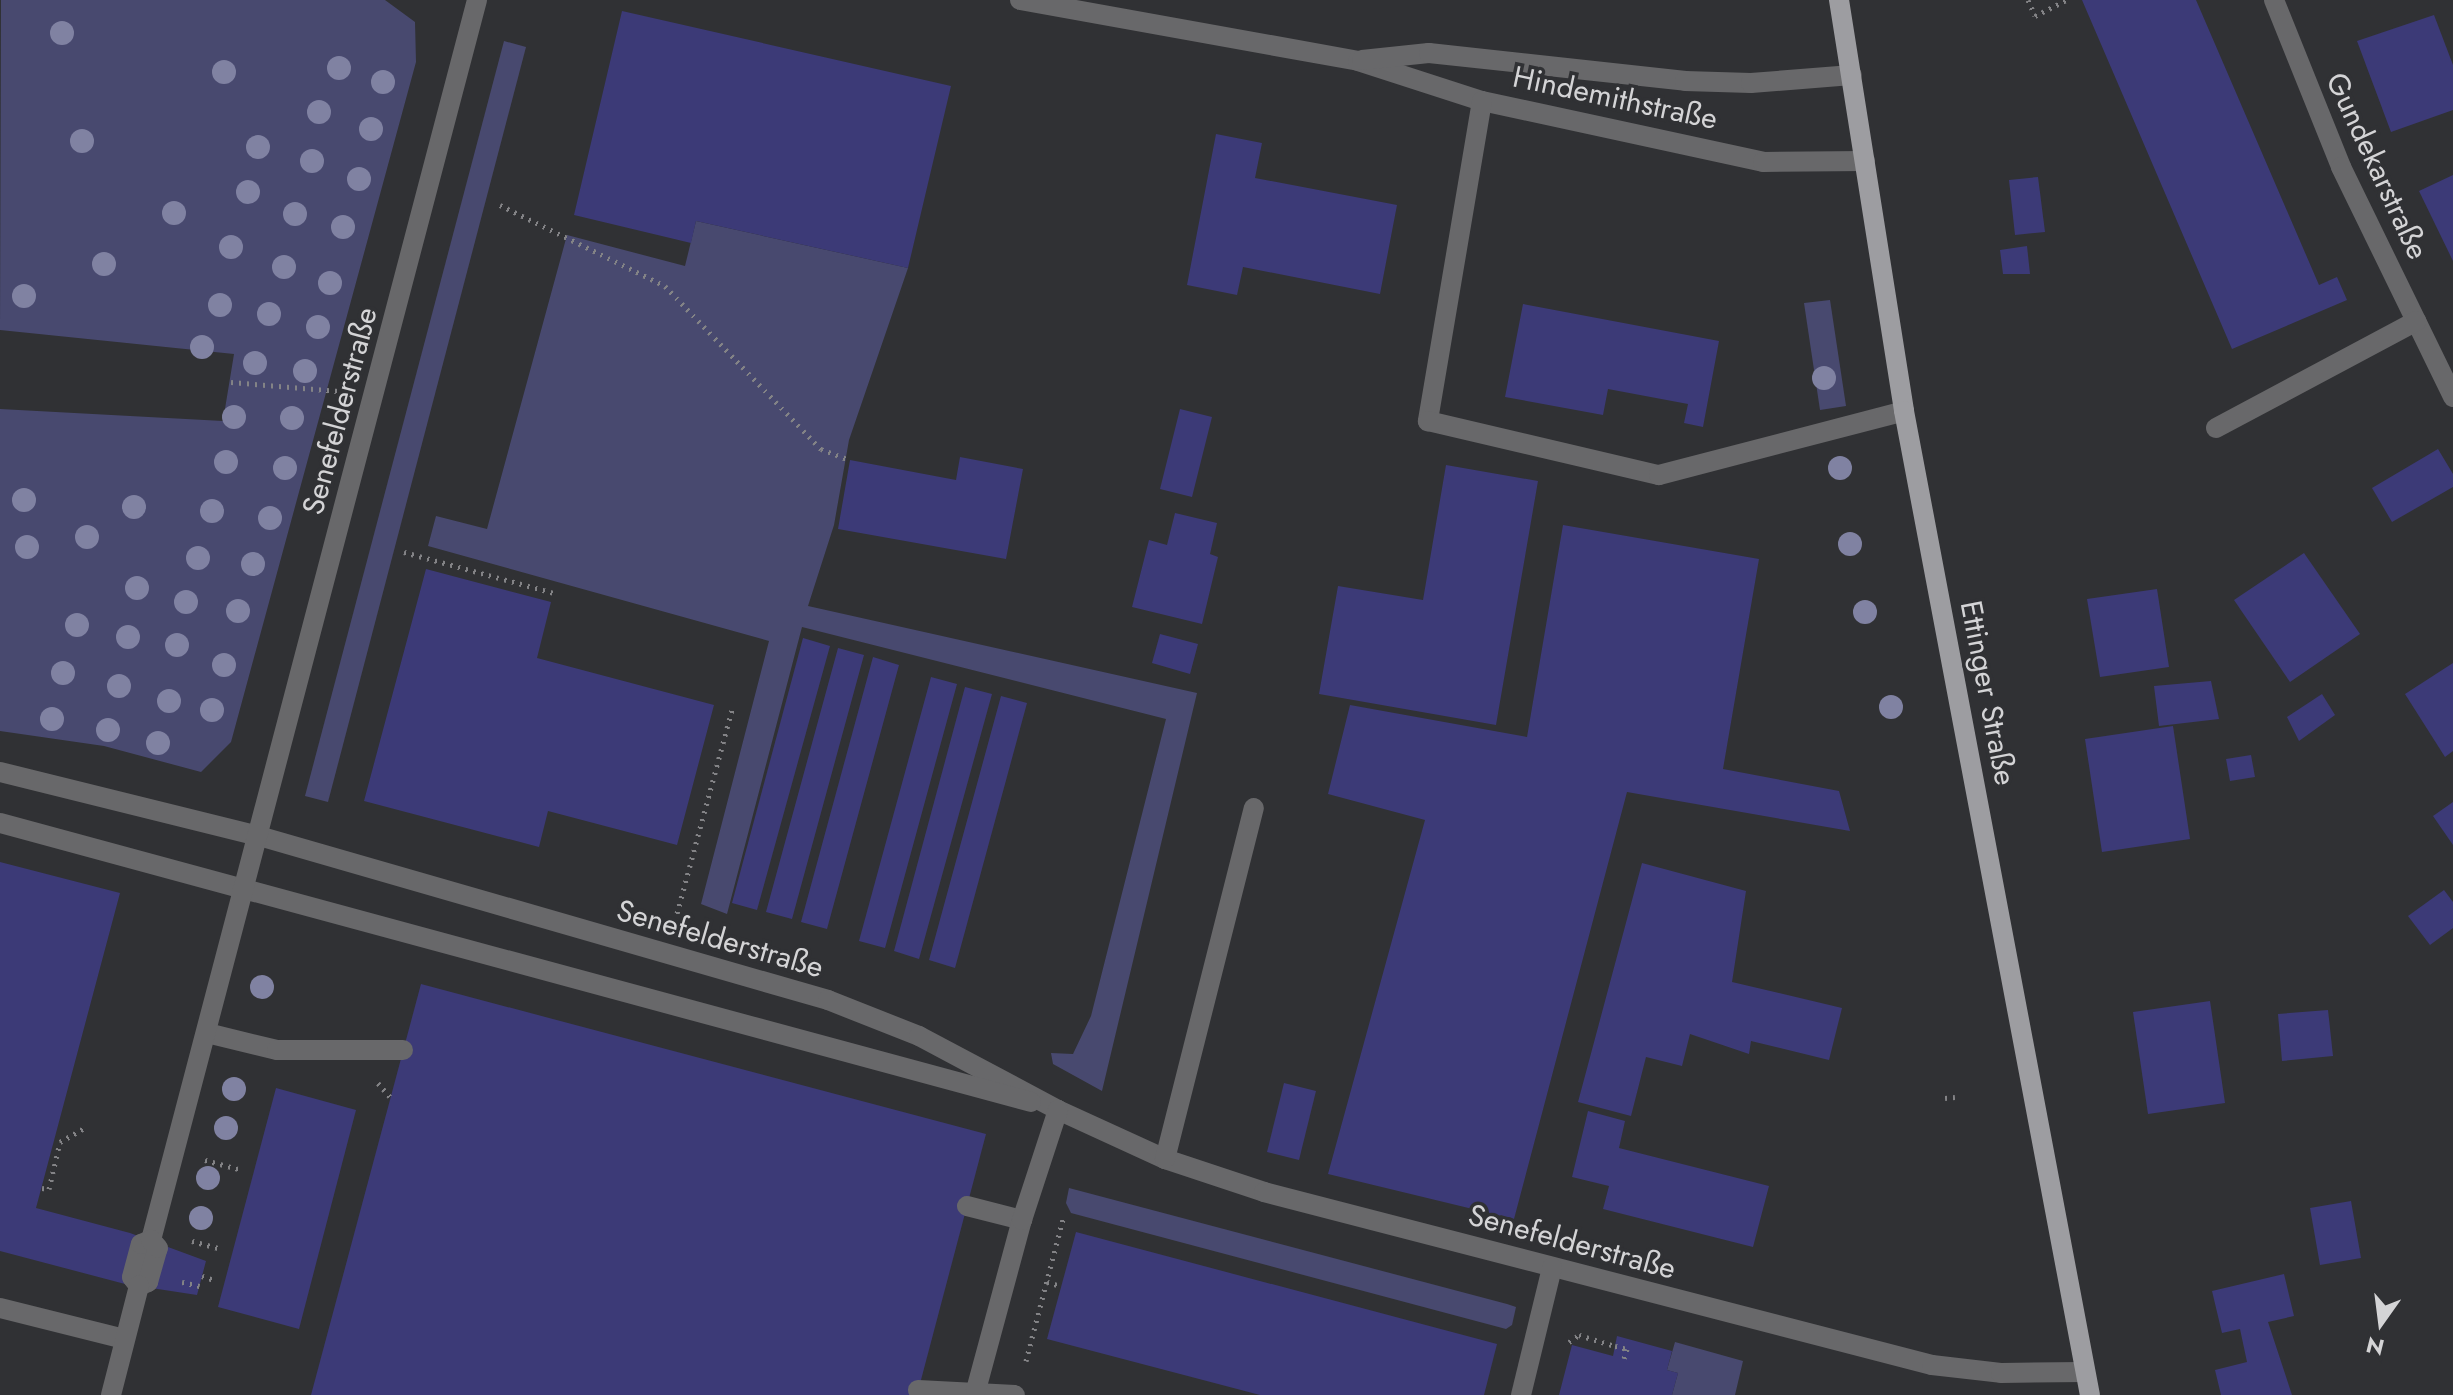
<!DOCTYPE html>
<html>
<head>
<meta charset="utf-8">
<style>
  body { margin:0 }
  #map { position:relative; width:2453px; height:1395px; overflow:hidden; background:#303134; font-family:Jost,sans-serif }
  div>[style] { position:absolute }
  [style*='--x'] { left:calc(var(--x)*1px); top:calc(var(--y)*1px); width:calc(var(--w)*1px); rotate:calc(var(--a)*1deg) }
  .green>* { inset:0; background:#48496f }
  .building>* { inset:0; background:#3c3a77 }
  .path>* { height:5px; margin-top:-2.5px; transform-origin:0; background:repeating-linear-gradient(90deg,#838386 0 2px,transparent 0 8px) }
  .minor>* { height:20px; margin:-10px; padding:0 10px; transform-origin:10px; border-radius:10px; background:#68686a }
  .major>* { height:20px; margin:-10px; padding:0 10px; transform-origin:10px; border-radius:10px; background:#9d9da1 }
  .trees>* { width:24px; height:24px; margin:-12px; border-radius:50%; background:#8082a2 }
  span { translate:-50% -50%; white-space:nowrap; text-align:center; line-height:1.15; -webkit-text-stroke:7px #303134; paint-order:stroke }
  .street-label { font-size:30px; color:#d4d4d6 }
  .north { position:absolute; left:2341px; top:1283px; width:80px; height:80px; -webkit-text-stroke:6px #303134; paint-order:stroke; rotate:194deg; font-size:22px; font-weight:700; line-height:32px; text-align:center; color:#d4d4d6 }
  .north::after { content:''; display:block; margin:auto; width:28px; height:36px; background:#d4d4d6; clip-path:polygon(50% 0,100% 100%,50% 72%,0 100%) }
</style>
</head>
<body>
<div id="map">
  <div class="green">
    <div style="clip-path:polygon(1px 0,385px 0,415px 22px,416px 62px,231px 742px,201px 772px,104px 746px,0 731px,0 409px,223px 421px,234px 354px,0 330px)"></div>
    <div style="clip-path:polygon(504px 41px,526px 47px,328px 802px,305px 796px)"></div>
    <div style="clip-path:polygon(696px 221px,908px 268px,849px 440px,834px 525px,808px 606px,1197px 693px,1102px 1091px,1053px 1064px,1051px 1053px,1073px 1054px,1091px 1016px,1166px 719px,802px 627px,727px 914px,701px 904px,769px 641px,428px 546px,436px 516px,487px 529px,567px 235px,685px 266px)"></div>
    <div style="clip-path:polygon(1830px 300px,1846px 406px,1820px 410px,1804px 303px)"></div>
    <div style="clip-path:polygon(1069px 1188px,1507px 1304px,1516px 1307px,1512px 1325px,1506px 1329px,1071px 1213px,1066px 1203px)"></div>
    <div style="clip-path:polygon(1675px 1342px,1743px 1361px,1735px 1395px,1672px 1395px,1678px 1373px,1667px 1370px)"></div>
  </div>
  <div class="building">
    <div style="clip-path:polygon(2082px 0,2196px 0,2319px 285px,2337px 277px,2347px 300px,2232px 349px)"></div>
    <div style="clip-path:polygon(622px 11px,951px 86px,908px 268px,696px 221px,691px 243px,574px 215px)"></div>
    <div style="clip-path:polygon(2434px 15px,2453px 65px,2453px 110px,2391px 132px,2357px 41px)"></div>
    <div style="clip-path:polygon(1216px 134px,1262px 143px,1255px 178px,1397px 205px,1380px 294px,1243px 267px,1237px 295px,1187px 285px)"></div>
    <div style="clip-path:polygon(2453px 175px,2453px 261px,2419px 191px)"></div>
    <div style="clip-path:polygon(2038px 177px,2045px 232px,2015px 235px,2009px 180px)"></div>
    <div style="clip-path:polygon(2027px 246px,2030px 274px,2003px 274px,2000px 250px)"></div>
    <div style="clip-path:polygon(1523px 304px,1719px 341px,1703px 427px,1684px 423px,1688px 404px,1608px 389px,1603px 415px,1505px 397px)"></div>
    <div style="clip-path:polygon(1180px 409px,1212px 417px,1192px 497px,1160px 489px)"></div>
    <div style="clip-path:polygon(2438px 449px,2453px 474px,2453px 487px,2392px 522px,2372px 488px)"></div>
    <div style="clip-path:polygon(960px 457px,1023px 469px,1006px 559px,838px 529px,850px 460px,956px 480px)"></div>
    <div style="clip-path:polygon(1446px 465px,1538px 481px,1496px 725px,1319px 694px,1338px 586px,1423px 600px)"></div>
    <div style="clip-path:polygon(1175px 513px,1217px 523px,1210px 554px,1218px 557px,1202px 624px,1132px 607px,1149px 540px,1167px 545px)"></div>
    <div style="clip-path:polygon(1563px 525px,1759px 559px,1723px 769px,1839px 791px,1850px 831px,1627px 792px,1514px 1219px,1328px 1174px,1425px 820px,1328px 794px,1350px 705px,1527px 737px)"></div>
    <div style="clip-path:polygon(2304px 553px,2360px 634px,2290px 682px,2234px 600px)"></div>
    <div style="clip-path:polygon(426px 569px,551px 602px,537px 658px,714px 705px,677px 845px,548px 811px,539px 847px,364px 801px)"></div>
    <div style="clip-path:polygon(2157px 589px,2169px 667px,2100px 677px,2087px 599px)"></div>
    <div style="clip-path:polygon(1160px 634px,1198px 644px,1190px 674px,1152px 663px)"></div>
    <div style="clip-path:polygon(803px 638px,830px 646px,757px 910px,732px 903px)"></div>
    <div style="clip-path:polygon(838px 648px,864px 655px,792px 919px,766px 912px)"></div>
    <div style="clip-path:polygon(873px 657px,899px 665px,827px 929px,801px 922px)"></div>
    <div style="clip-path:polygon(2453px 663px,2453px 751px,2445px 757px,2405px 694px)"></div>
    <div style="clip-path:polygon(931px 677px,957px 684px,885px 948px,859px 941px)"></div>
    <div style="clip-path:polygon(2211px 681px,2219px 719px,2159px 726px,2154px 686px)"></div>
    <div style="clip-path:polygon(965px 687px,992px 694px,919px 959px,894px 951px)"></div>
    <div style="clip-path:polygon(2322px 694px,2335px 715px,2299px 741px,2287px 717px)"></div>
    <div style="clip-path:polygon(1001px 696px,1027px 703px,955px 968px,929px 960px)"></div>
    <div style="clip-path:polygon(2173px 726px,2190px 839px,2102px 852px,2085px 739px)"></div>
    <div style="clip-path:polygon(2251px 755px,2255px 777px,2230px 781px,2226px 759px)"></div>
    <div style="clip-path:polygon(2453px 802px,2453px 845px,2433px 816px)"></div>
    <div style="clip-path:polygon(0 862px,120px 893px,36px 1208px,130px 1233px,206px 1261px,197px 1295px,125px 1284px,0 1251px)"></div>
    <div style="clip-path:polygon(1642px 863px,1746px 891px,1732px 982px,1842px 1008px,1829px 1060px,1751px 1041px,1749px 1054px,1690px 1034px,1682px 1066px,1646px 1057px,1631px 1116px,1578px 1102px)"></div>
    <div style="clip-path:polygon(2444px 890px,2453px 902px,2453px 928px,2430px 945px,2408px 916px)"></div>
    <div style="clip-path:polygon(421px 984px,986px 1134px,917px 1395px,311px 1395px)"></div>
    <div style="clip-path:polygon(2210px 1001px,2225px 1103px,2148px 1114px,2133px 1012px)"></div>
    <div style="clip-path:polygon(2328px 1010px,2333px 1056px,2282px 1061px,2278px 1014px)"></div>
    <div style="clip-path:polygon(1284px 1083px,1316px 1091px,1299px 1160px,1267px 1152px)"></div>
    <div style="clip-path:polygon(276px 1088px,356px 1110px,299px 1329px,218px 1307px)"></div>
    <div style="clip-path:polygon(1588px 1111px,1625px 1121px,1619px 1148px,1769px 1186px,1753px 1247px,1603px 1209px,1609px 1186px,1572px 1177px)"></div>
    <div style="clip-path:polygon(2351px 1201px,2361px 1258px,2320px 1265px,2310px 1208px)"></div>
    <div style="clip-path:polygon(1076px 1232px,1497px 1344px,1484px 1395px,1260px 1395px,1047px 1339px)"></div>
    <div style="clip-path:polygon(2284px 1274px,2294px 1316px,2268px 1322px,2292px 1395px,2221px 1395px,2215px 1370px,2247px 1362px,2240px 1329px,2222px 1333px,2212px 1291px)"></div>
    <div style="clip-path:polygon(1617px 1336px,1672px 1351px,1667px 1370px,1678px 1373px,1672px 1395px,1559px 1395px,1572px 1345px,1613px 1356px)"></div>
  </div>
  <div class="path">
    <div style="--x:2028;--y:0;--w:17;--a:66"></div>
    <div style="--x:2035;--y:16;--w:35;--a:-27"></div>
    <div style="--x:500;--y:205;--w:184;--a:26.1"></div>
    <div style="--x:665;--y:286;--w:226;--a:46.3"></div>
    <div style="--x:821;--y:449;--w:31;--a:21"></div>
    <div style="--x:231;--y:382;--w:108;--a:4.8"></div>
    <div style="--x:404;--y:552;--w:156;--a:15.3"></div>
    <div style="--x:675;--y:921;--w:219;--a:-74.9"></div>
    <div style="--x:378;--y:1083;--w:20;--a:49"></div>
    <div style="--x:1945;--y:1098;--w:10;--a:-6"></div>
    <div style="--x:205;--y:1160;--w:38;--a:15"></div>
    <div style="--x:42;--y:1188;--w:7;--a:8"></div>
    <div style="--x:49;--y:1189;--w:48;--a:-76.8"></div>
    <div style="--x:60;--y:1142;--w:30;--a:-30"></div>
    <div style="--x:192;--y:1241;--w:31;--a:15"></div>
    <div style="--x:202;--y:1276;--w:13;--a:18"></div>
    <div style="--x:182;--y:1282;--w:18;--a:13"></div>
    <div style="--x:1047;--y:1282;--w:15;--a:16"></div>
    <div style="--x:1569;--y:1342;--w:12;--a:-35"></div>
    <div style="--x:1579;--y:1335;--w:38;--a:17"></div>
    <div style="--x:1615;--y:1346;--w:12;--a:14"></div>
    <div style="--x:1627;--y:1349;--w:10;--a:107"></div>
    <div style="--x:1026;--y:1361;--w:147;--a:-75.4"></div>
  </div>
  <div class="minor">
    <div style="--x:1020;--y:0;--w:343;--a:10.2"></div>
    <div style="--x:1358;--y:61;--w:130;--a:17.9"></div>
    <div style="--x:1482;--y:101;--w:288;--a:12.2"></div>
    <div style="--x:1763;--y:162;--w:102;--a:-0.6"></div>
    <div style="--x:2274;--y:0;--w:180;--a:68.1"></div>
    <div style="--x:2341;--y:167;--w:256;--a:64"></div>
    <div style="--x:1362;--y:60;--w:67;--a:-6"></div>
    <div style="--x:1429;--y:53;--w:258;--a:6.2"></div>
    <div style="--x:1685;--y:81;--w:66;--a:1.7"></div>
    <div style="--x:1751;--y:83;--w:101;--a:-4.5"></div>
    <div style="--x:1482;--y:101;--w:325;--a:99.6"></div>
    <div style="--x:1428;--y:421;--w:237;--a:13.2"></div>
    <div style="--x:1659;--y:475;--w:253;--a:-14.6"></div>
    <div style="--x:2216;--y:428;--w:227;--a:-28.1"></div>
    <div style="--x:0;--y:772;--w:267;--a:13.9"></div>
    <div style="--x:259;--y:836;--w:592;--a:16.08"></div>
    <div style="--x:828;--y:1000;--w:98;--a:21.6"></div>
    <div style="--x:919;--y:1036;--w:157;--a:28"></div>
    <div style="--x:1058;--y:1110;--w:118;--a:24.6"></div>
    <div style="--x:1165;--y:1159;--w:104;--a:18.4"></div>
    <div style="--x:1264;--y:1192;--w:690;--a:14.52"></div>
    <div style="--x:1932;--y:1365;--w:69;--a:6.6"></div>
    <div style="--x:2001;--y:1373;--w:83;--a:-0.7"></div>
    <div style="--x:0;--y:823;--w:1068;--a:15.14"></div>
    <div style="--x:207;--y:1033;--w:72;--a:13.7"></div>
    <div style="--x:277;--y:1050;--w:126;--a:0"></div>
    <div style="--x:1165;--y:1159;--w:362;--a:-75.8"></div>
    <div style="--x:967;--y:1206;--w:57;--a:14.3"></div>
    <div style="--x:151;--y:1240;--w:1282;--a:-75.27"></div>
    <div style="--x:139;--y:1286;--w:11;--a:-128"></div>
    <div style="--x:132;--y:1277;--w:34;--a:-75"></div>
    <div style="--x:141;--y:1244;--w:11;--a:-22"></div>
    <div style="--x:139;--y:1286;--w:10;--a:-24"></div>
    <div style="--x:148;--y:1282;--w:35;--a:-74"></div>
    <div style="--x:158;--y:1248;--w:11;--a:-131"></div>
    <div style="--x:0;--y:1308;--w:128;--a:14"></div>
    <div style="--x:918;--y:1390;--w:97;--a:3"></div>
    <div style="--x:976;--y:1390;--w:176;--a:-74.9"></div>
    <div style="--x:1022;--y:1220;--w:116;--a:-71.9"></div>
    <div style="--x:111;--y:1395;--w:113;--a:-75.6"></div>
    <div style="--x:1521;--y:1395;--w:131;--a:-76.3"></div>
  </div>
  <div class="major">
    <div style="--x:1839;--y:0;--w:416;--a:81"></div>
    <div style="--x:1904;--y:411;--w:1001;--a:79.3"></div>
  </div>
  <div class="trees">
    <div style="left:62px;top:33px"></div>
    <div style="left:339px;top:68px"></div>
    <div style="left:224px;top:72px"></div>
    <div style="left:383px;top:82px"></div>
    <div style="left:319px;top:112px"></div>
    <div style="left:371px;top:129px"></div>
    <div style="left:82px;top:141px"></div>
    <div style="left:258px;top:147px"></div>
    <div style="left:312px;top:161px"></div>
    <div style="left:359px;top:179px"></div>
    <div style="left:248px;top:192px"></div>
    <div style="left:174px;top:213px"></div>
    <div style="left:295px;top:214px"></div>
    <div style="left:343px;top:227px"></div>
    <div style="left:231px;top:247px"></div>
    <div style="left:104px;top:264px"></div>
    <div style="left:284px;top:267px"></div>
    <div style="left:330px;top:283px"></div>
    <div style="left:24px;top:296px"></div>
    <div style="left:220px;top:305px"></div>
    <div style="left:269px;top:314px"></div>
    <div style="left:318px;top:327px"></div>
    <div style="left:202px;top:347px"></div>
    <div style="left:255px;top:363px"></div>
    <div style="left:305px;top:371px"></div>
    <div style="left:1824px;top:378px"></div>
    <div style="left:234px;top:417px"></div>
    <div style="left:292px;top:418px"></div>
    <div style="left:226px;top:462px"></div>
    <div style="left:285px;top:468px"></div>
    <div style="left:1840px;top:468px"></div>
    <div style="left:24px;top:500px"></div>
    <div style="left:134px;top:507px"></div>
    <div style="left:212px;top:511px"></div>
    <div style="left:270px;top:518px"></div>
    <div style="left:87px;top:537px"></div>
    <div style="left:1850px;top:544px"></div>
    <div style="left:27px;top:547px"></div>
    <div style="left:198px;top:558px"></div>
    <div style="left:253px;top:564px"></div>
    <div style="left:137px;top:588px"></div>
    <div style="left:186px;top:602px"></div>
    <div style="left:238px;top:611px"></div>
    <div style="left:1865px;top:612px"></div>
    <div style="left:77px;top:625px"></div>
    <div style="left:128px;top:637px"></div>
    <div style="left:177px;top:645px"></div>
    <div style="left:224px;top:665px"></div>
    <div style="left:63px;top:673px"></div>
    <div style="left:119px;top:686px"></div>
    <div style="left:169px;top:701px"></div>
    <div style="left:1891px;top:707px"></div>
    <div style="left:212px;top:710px"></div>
    <div style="left:52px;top:719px"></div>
    <div style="left:108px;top:730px"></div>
    <div style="left:158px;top:743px"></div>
    <div style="left:262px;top:987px"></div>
    <div style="left:234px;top:1089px"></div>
    <div style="left:226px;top:1128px"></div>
    <div style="left:208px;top:1178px"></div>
    <div style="left:201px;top:1218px"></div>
  </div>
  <div class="street-label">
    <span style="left:1615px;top:98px;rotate:12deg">Hindemithstraße</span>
    <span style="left:2377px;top:166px;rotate:65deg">Gundekarstraße</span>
    <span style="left:340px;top:411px;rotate:-75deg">Senefelderstraße</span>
    <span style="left:1988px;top:693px;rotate:79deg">Ettinger Straße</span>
    <span style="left:720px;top:939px;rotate:16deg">Senefelderstraße</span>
    <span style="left:1572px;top:1242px;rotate:15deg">Senefelderstraße</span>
  </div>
  <div class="north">N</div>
</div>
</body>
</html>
